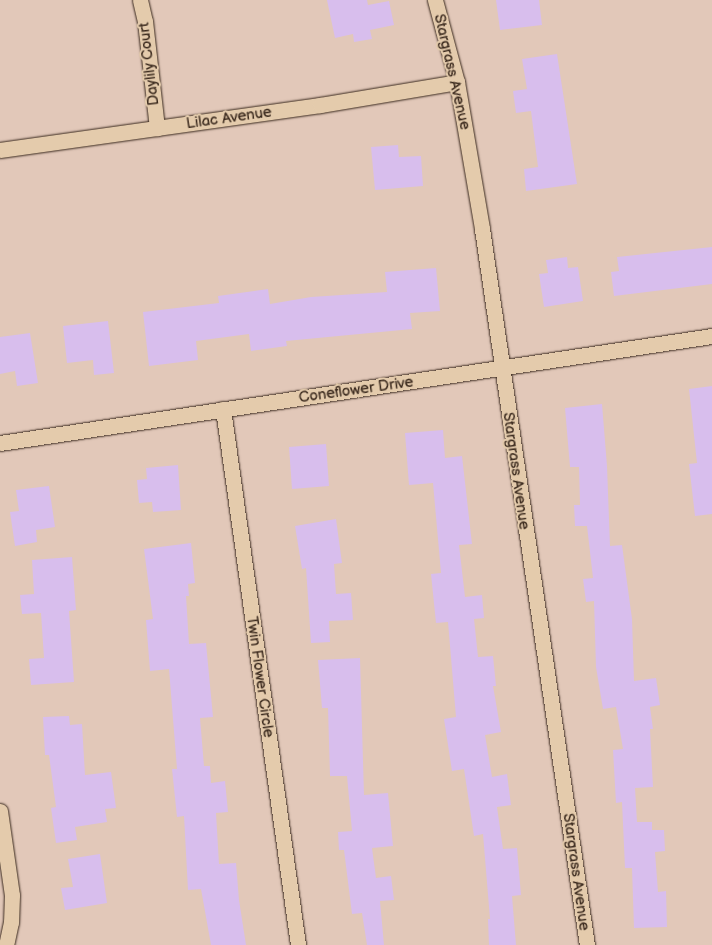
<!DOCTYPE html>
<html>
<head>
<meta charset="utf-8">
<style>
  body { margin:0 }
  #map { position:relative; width:712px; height:945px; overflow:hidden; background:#e2c8b9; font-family:"Balsamiq Sans",sans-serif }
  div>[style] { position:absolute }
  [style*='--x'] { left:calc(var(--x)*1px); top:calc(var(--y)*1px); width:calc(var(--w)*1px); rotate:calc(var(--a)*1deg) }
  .building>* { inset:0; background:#d8beed }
  .roads { filter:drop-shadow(0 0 1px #3b2a1e) drop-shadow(0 0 1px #3b2a1e) }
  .street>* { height:15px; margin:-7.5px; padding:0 7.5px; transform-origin:7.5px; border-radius:7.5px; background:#e4cbac }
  span { translate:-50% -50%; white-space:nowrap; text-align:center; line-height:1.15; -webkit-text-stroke:4px #e4cbac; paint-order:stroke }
  .street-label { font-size:15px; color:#3b2a1e }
</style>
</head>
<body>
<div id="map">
  <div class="building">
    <div style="clip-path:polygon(327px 0,367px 0,368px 5px,389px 1px,394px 25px,370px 30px,372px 39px,354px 42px,353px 34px,335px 38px)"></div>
    <div style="clip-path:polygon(496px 0,539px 0,542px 25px,500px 30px)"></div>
    <div style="clip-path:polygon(557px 54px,577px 184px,526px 191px,524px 169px,538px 167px,531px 111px,516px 113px,513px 91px,527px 89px,522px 59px)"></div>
    <div style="clip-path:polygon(398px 145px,399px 157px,421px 156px,423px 186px,375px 190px,371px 147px)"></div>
    <div style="clip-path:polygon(712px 247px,712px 284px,614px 296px,611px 272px,619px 271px,617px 257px)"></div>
    <div style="clip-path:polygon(567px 257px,568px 268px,578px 267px,583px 301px,544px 307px,539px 274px,548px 273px,546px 260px)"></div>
    <div style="clip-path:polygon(436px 268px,440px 311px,410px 313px,412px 329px,286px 341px,287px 346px,251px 351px,249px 334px,196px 341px,198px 360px,149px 366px,143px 312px,219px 303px,218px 296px,268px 289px,270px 304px,311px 297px,387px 292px,385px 272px)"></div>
    <div style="clip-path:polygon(108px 321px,114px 373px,94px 375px,93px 360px,67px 363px,63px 326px)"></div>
    <div style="clip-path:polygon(30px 333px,38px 383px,17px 386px,15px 371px,0 374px,0 337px)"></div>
    <div style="clip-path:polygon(712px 386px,712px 514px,695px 516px,689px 464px,697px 463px,689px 389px)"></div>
    <div style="clip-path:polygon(602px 404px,607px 466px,610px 546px,622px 545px,632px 619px,634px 681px,656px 678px,660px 705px,650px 707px,653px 729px,650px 729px,653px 787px,635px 788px,637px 822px,652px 822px,652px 830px,664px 830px,665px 851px,655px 852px,658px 892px,666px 891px,667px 927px,634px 928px,632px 868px,625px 868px,622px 802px,616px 803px,613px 750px,623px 749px,616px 707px,603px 709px,596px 667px,594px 601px,586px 602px,583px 579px,593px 578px,587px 526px,575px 526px,574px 505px,580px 505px,579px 467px,570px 467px,565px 408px)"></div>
    <div style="clip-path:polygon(443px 430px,445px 458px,462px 456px,472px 544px,459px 545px,465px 597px,482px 595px,484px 618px,474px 619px,478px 657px,493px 656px,496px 686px,493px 686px,501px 732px,485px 735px,492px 777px,507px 774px,511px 805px,497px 807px,503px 849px,517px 848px,521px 895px,512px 896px,516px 945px,489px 945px,488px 919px,490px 919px,483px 834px,474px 836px,464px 769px,452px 771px,444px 719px,456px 717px,448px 622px,436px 623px,431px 574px,441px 573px,433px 483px,409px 485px,405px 433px)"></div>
    <div style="clip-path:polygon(326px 444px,329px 486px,292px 489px,289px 447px)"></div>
    <div style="clip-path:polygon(178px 465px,181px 510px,153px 512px,152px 502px,139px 503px,137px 480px,147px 479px,146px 468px)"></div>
    <div style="clip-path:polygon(49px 486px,55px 527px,36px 530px,37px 542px,15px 546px,10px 512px,19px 511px,16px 490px)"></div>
    <div style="clip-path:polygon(336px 519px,342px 563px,334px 564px,336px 594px,351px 593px,353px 620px,329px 621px,330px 642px,311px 643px,306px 568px,302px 569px,295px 526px)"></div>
    <div style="clip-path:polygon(191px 543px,195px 583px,188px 584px,189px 596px,186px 596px,189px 644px,206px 643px,213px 717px,200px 718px,204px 766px,210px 766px,211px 783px,225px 781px,228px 812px,216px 813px,219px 864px,236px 863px,239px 900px,246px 945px,211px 945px,201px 889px,188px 890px,184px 816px,177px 817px,172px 769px,177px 769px,169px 669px,150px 671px,146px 620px,153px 619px,144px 549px)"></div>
    <div style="clip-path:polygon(72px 557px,76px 610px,69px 611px,74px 682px,31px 685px,29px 659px,44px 658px,41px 613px,22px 614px,20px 595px,34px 594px,32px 560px)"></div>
    <div style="clip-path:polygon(360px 658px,364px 795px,388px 793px,393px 846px,372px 848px,376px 878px,391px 876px,394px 900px,380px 901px,384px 945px,367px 945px,362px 913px,352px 914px,344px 850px,339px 850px,338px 832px,352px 831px,347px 776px,330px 776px,328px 708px,322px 708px,318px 660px)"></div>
    <div style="clip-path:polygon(69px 716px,70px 725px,82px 724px,85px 775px,111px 772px,116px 808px,105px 809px,107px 822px,75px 827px,77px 840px,56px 843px,51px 808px,56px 807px,49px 755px,45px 755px,43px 717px)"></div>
    <div style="clip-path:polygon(100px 854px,107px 903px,65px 910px,61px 888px,73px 887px,68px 859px)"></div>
  </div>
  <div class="roads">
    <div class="street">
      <div style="--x:140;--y:0;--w:22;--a:77"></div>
      <div style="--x:145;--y:21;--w:108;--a:83.6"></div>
      <div style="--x:435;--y:0;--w:85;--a:75"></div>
      <div style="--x:457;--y:82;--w:149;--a:80.3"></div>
      <div style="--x:482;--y:229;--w:724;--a:81.66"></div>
      <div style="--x:0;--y:150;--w:323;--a:-8"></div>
      <div style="--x:320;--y:105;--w:139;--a:-9.5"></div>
      <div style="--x:223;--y:409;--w:541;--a:82.03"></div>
      <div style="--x:0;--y:443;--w:720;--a:-8.55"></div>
      <div style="--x:0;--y:811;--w:85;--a:81.9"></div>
      <div style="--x:12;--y:895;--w:27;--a:92"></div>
      <div style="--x:11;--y:922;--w:24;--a:102"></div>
    </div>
  </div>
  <div class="street-label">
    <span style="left:149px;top:64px;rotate:-97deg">Daylily Court</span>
    <span style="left:452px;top:72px;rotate:77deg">Stargrass Avenue</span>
    <span style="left:229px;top:118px;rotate:-8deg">Lilac Avenue</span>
    <span style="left:356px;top:390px;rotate:-8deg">Coneflower Drive</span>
    <span style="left:516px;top:471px;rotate:82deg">Stargrass Avenue</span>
    <span style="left:260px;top:677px;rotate:82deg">Twin Flower Circle</span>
    <span style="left:576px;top:872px;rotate:82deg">Stargrass Avenue</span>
  </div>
</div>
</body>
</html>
